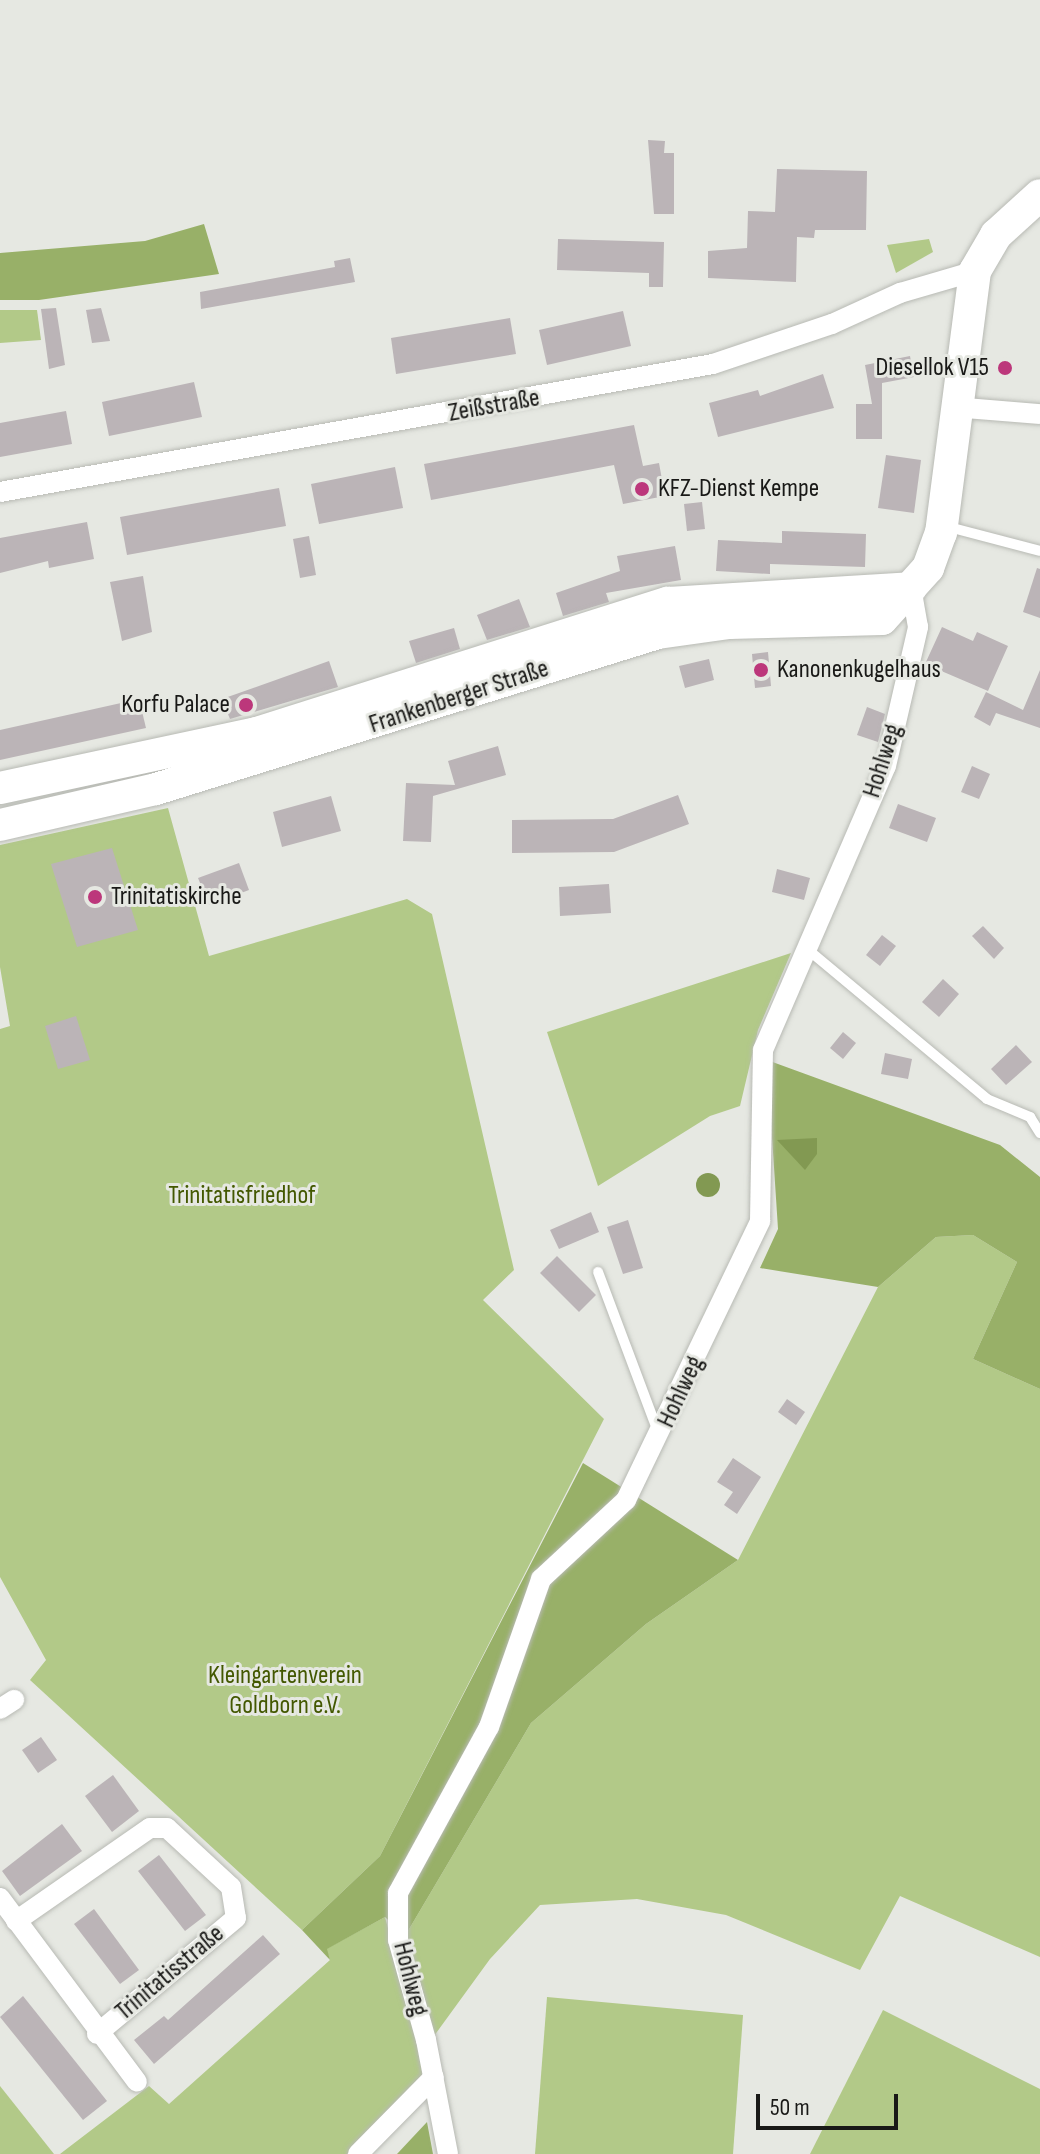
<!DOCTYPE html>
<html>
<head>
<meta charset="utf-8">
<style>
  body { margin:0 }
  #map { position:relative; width:1040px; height:2154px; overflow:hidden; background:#e6e8e2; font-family:"Sofia Sans Condensed",sans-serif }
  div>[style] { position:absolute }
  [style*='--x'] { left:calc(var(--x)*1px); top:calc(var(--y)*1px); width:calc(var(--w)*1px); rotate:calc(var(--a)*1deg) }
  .green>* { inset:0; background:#b2c988 }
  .forest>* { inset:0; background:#98b068 }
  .water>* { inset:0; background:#829952 }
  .round { border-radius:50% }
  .building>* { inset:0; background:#bbb4b7 }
  .roads { filter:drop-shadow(0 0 2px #b8bab4) drop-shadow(0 0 2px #b8bab4) }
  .service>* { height:10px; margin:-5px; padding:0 5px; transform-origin:5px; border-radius:5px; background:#fff }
  .minor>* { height:20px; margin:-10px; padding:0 10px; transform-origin:10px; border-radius:10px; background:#fff }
  .primary>* { height:32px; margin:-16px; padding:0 16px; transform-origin:16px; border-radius:16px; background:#fff }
  .dots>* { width:22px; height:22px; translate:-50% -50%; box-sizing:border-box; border:4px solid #e6e8e2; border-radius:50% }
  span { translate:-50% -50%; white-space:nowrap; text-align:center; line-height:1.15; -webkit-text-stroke:6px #e6e8e2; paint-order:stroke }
  .poi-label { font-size:26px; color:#191917 }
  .right { translate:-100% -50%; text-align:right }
  .left { translate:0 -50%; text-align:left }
  .street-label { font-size:26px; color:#191917 }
  .park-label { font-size:26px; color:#435801 }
  .scale { position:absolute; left:756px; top:2094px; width:142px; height:36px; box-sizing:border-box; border:4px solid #191917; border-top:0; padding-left:10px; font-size:24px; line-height:28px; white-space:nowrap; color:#191917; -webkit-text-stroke:6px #e6e8e2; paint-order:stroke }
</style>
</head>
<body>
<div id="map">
  <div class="green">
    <div style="clip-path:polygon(929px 239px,933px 252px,896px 273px,887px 245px)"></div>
    <div style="clip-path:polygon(0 310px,37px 310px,41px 340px,0 343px)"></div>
    <div style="clip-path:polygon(168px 808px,209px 956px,407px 899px,432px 914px,514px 1270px,483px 1300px,604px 1419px,380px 1856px,302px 1930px,30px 1680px,46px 1660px,0 1577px,0 1029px,10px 1026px,0 967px,0 845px)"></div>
    <div style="clip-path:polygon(791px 953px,758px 1030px,740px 1106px,710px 1116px,598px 1186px,547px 1032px)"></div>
    <div style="clip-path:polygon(973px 1235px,1017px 1262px,973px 1359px,1040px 1389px,1040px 1957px,900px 1896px,860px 1970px,726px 1915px,637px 1899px,540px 1905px,490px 1959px,434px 2036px,405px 1936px,531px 1723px,646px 1624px,738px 1560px,878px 1287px,936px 1237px)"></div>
    <div style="clip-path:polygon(385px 1917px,426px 2072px,347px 2154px,60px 2154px,149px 2086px,169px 2104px,330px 1960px,326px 1949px)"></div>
    <div style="clip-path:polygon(547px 1997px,743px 2015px,733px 2154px,535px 2154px)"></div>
    <div style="clip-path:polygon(883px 2010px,1040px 2089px,1040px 2154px,810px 2154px)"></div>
    <div style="clip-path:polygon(0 2086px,54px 2154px,0 2154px)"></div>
  </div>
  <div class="forest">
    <div style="clip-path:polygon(204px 224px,219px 274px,39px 300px,0 300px,0 253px,145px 241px)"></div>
    <div style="clip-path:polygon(767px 1060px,1000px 1145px,1040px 1177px,1040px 1389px,973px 1359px,1017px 1262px,973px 1235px,936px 1237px,878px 1287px,760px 1268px,778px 1229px)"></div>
    <div style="clip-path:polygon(583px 1463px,738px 1560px,646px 1624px,531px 1723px,405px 1936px,385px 1917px,327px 1949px,330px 1960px,302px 1930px,380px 1856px)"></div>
    <div style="clip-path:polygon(427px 2122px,433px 2154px,397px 2154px)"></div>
  </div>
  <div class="water">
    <div style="clip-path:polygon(817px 1138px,817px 1154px,805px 1170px,777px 1140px)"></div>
    <div class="round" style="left:696px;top:1173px;width:24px;height:24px"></div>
  </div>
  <div class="building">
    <div style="clip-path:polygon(648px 140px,665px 141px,664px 153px,674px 153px,674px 214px,654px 214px)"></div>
    <div style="clip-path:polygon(777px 169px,867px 171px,866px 230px,815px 230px,814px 238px,797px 237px,796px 282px,708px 278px,708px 251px,747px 248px,748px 211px,775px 212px)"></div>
    <div style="clip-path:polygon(558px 239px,664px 242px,663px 287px,649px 287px,649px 273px,557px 270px)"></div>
    <div style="clip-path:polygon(350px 258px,355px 282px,201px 309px,200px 292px,335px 267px,334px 261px)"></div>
    <div style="clip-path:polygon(56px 308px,65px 365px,49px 369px,41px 309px)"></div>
    <div style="clip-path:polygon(101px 308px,110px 341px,92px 343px,86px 310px)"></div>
    <div style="clip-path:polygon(623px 311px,631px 346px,547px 365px,539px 330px)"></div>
    <div style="clip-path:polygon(510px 318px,516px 354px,396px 374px,391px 338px)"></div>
    <div style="clip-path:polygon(910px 356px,914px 377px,882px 383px,882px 439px,856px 439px,856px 404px,872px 404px,865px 365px)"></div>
    <div style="clip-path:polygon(823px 374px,834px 408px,718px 437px,709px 403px,758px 390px,760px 396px)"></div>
    <div style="clip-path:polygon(194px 382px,202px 417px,109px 436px,102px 402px)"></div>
    <div style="clip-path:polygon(66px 411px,72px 444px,0 457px,0 423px)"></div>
    <div style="clip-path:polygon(634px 425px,643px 466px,659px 463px,665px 496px,623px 504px,614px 465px,431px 500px,424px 464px)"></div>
    <div style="clip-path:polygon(886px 455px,921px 460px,914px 513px,878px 508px)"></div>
    <div style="clip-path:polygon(395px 467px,403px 508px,319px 524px,311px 484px)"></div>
    <div style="clip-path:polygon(279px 488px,286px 526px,127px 555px,120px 517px)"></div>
    <div style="clip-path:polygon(702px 502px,705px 529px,687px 531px,684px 504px)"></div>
    <div style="clip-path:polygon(87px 522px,94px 559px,49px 568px,48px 561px,0 573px,0 538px)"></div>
    <div style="clip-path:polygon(782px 531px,866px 534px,865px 567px,770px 564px,770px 574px,716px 571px,718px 540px,782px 543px)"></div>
    <div style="clip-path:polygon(309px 536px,316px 575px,300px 578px,293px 539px)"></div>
    <div style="clip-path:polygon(675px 546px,681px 580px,606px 593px,609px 602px,563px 616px,556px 593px,620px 571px,617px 556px)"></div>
    <div style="clip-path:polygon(1037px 568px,1040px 569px,1040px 618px,1023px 612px)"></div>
    <div style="clip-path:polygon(143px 576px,152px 632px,122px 641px,110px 582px)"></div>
    <div style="clip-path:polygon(519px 599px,530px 627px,487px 640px,477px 615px)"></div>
    <div style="clip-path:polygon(942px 627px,973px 641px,977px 632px,1008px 646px,988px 691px,925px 664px)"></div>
    <div style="clip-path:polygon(454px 628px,460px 649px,416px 663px,409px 641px)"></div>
    <div style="clip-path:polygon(768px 652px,771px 686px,755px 688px,752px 654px)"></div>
    <div style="clip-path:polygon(709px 659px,714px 680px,685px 688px,679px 666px)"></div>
    <div style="clip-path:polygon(329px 661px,338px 687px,230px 719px,222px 699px)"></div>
    <div style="clip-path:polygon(1040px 670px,1040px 728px,996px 713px,990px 726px,974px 717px,986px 692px,1023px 710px)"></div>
    <div style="clip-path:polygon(139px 699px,146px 728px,0 760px,0 730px)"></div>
    <div style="clip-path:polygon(867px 707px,885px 714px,878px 742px,857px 735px)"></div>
    <div style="clip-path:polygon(498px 746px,506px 775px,433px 796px,431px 842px,403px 841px,406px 783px,455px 785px,448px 761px)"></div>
    <div style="clip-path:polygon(972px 766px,990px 774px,979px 799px,961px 792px)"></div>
    <div style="clip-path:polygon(678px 795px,689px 824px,614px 852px,512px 853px,512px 820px,613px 819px)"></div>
    <div style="clip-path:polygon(331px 796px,341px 831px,282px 847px,273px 812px)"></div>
    <div style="clip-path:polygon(898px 804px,936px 818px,927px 842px,889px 828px)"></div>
    <div style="clip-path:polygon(112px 848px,138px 930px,77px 947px,51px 864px)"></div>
    <div style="clip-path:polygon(239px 863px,249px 890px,209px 905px,198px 878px)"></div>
    <div style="clip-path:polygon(777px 869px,810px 878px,804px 900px,772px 892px)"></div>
    <div style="clip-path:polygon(609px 884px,611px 913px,560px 916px,559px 887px)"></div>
    <div style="clip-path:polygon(983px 926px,1004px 948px,994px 959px,972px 936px)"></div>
    <div style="clip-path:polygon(882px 935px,896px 946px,880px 966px,866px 955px)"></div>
    <div style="clip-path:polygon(943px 979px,959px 994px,939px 1017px,922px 1002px)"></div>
    <div style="clip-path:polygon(76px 1016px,90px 1060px,58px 1069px,45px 1026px)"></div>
    <div style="clip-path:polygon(843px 1032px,856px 1043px,843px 1059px,830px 1048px)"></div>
    <div style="clip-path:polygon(1016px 1045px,1032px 1062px,1006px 1085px,991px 1069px)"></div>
    <div style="clip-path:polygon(885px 1053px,912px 1059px,908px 1079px,881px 1074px)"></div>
    <div style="clip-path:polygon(591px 1212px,599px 1232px,559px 1249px,550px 1230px)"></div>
    <div style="clip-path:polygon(628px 1220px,643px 1268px,623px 1274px,607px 1227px)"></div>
    <div style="clip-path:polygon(557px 1256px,596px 1295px,579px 1312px,540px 1273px)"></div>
    <div style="clip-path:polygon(787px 1399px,805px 1412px,796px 1425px,778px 1412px)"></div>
    <div style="clip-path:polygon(733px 1458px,761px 1477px,737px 1514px,724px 1505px,733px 1492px,717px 1482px)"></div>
    <div style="clip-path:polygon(41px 1737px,57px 1760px,38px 1773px,22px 1750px)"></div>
    <div style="clip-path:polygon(113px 1775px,139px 1811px,112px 1832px,85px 1796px)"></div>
    <div style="clip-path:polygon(62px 1824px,82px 1851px,20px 1896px,2px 1871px)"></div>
    <div style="clip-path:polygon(159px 1855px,206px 1915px,185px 1931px,138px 1871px)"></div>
    <div style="clip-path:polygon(94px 1909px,139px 1970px,120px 1984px,74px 1924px)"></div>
    <div style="clip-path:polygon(263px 1935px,280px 1954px,154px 2064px,134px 2040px,164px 2016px,168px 2020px)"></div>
    <div style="clip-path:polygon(23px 1996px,107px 2101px,83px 2120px,0 2017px)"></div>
  </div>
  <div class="roads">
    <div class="service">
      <div style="--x:945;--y:526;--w:98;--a:14.7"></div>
      <div style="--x:806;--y:948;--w:236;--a:39.8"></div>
      <div style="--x:987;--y:1099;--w:47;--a:22.7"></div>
      <div style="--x:1030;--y:1117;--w:19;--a:58"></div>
      <div style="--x:598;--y:1272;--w:171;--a:69.4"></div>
    </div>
    <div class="minor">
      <div style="--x:954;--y:407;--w:86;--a:4.7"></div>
      <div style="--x:0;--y:492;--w:724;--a:-10.18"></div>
      <div style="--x:713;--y:364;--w:126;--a:-18.6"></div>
      <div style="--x:832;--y:324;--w:75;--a:-24.5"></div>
      <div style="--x:900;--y:293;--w:78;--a:-16.3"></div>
      <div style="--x:0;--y:1709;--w:17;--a:-33"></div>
      <div style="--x:0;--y:1898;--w:229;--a:53.3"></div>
      <div style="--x:16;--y:1921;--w:163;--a:-34.8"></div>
      <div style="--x:150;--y:1828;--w:17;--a:0"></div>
      <div style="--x:167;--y:1828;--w:87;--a:42.7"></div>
      <div style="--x:231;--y:1887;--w:31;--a:81"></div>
      <div style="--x:236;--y:1918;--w:181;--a:140.2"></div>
      <div style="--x:358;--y:2154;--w:108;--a:-45.4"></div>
      <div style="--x:448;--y:2154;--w:116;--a:-100.9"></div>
      <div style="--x:426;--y:2040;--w:104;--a:-105.6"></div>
      <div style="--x:398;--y:1940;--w:47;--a:-90"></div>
      <div style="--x:398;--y:1893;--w:189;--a:-61.3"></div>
      <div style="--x:489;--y:1727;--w:157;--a:-70.6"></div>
      <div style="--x:541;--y:1579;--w:116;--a:-42.9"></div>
      <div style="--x:626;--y:1500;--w:310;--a:-64.3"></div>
      <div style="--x:760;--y:1221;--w:171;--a:-89"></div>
      <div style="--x:763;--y:1050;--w:309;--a:-66.6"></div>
      <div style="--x:886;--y:766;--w:143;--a:-77"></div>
      <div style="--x:918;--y:627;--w:40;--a:-100"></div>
    </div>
    <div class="primary">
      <div style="--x:0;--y:788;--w:263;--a:-12.1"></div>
      <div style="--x:257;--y:733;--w:431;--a:-17.6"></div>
      <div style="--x:668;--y:603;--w:243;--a:-3.5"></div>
      <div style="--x:0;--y:825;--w:160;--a:-13"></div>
      <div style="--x:156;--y:789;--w:526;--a:-17.26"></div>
      <div style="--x:658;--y:633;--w:72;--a:-8"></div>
      <div style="--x:729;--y:623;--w:153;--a:-1.5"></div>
      <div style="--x:882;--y:619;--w:69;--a:-48"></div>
      <div style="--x:928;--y:568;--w:37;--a:-70"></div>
      <div style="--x:941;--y:533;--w:264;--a:-82.6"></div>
      <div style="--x:975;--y:271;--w:42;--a:-59.7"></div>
      <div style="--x:996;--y:235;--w:59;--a:-42.3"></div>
    </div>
  </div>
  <div class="dots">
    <div style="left:1005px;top:368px;background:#bc377b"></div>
    <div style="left:642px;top:489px;background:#bc377b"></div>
    <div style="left:761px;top:670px;background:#bc377b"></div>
    <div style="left:246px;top:705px;background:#bc377b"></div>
    <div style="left:95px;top:897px;background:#bc377b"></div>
  </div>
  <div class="poi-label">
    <span class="right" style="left:989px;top:368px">Diesellok V15</span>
    <span class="left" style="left:658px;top:489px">KFZ-Dienst Kempe</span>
    <span class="left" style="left:777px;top:670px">Kanonenkugelhaus</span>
    <span class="right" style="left:230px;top:705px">Korfu Palace</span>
    <span class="left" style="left:111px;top:897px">Trinitatiskirche</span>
  </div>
  <div class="street-label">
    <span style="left:494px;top:406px;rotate:-10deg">Zeißstraße</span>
    <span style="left:459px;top:697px;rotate:-18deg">Frankenberger Straße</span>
    <span style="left:883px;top:761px;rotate:-72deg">Hohlweg</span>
    <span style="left:681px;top:1392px;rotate:-65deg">Hohlweg</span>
    <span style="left:170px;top:1973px;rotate:-40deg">Trinitatisstraße</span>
    <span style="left:410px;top:1979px;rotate:76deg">Hohlweg</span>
  </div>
  <div class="park-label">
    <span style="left:242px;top:1196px">Trinitatisfriedhof</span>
    <span style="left:285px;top:1691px">Kleingartenverein<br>Goldborn e.V.</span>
  </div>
  <div class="scale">50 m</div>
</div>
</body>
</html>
